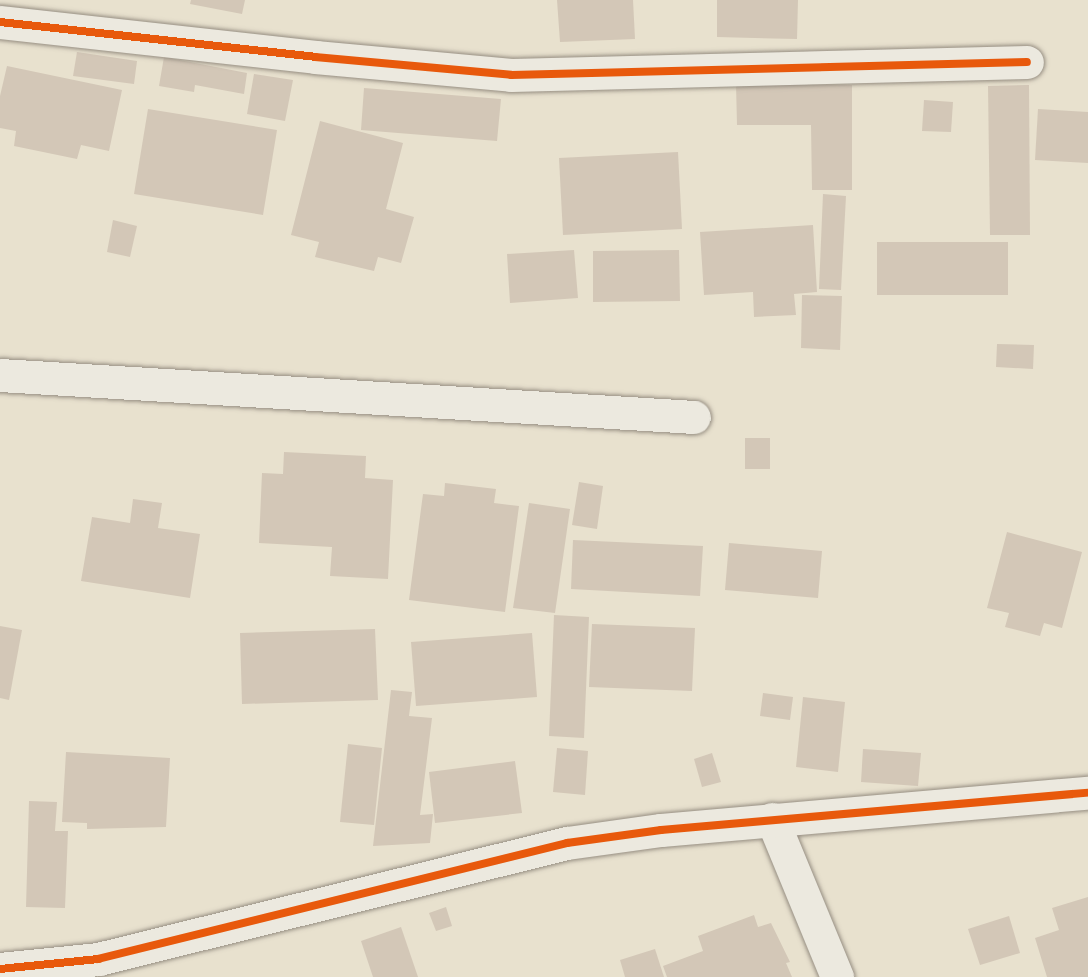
<!DOCTYPE html>
<html>
<head>
<meta charset="utf-8">
<style>
  body { margin:0 }
  #map { position:relative; width:1088px; height:977px; overflow:hidden; background:#e8e1ce; font-family:"Libre Bodoni",serif }
  div>[style] { position:absolute }
  [style*='--x'] { left:calc(var(--x)*1px); top:calc(var(--y)*1px); width:calc(var(--w)*1px); rotate:calc(var(--a)*1deg) }
  .building>* { inset:0; background:#d3c7b7 }
  .roads { filter:drop-shadow(0 0 2px #968e82) drop-shadow(0 0 2px #968e82) }
  .minor>* { height:33px; margin:-16.5px; padding:0 16.5px; transform-origin:16.5px; border-radius:16.5px; background:#ece9df }
  .cycleway>* { height:8px; margin:-4px; padding:0 4px; transform-origin:4px; border-radius:4px; background:#e8590c }
  span { translate:-50% -50%; white-space:nowrap; text-align:center; line-height:1.15; -webkit-text-stroke:5px #f7efd8; paint-order:stroke }
</style>
</head>
<body>
<div id="map">
  <div class="building">
    <div style="clip-path:polygon(191px 0,245px 0,242px 14px,190px 4px)"></div>
    <div style="clip-path:polygon(557px 0,633px 0,635px 39px,560px 42px)"></div>
    <div style="clip-path:polygon(717px 0,798px 0,797px 39px,717px 37px)"></div>
    <div style="clip-path:polygon(77px 52px,137px 61px,134px 84px,73px 76px)"></div>
    <div style="clip-path:polygon(164px 57px,247px 73px,244px 94px,195px 85px,194px 92px,159px 86px)"></div>
    <div style="clip-path:polygon(7px 66px,122px 90px,109px 151px,81px 145px,77px 159px,14px 146px,16px 131px,0 128px,0 96px)"></div>
    <div style="clip-path:polygon(254px 74px,293px 80px,285px 121px,247px 114px)"></div>
    <div style="clip-path:polygon(736px 84px,852px 85px,852px 190px,812px 190px,811px 125px,737px 125px)"></div>
    <div style="clip-path:polygon(1029px 85px,1030px 235px,990px 235px,988px 86px)"></div>
    <div style="clip-path:polygon(364px 88px,501px 99px,497px 141px,361px 130px)"></div>
    <div style="clip-path:polygon(924px 100px,953px 102px,951px 132px,922px 131px)"></div>
    <div style="clip-path:polygon(148px 109px,277px 130px,263px 215px,134px 194px)"></div>
    <div style="clip-path:polygon(1038px 109px,1088px 112px,1088px 163px,1035px 160px)"></div>
    <div style="clip-path:polygon(320px 121px,403px 143px,386px 209px,414px 217px,401px 263px,378px 257px,374px 271px,315px 257px,319px 242px,291px 235px)"></div>
    <div style="clip-path:polygon(678px 152px,682px 229px,563px 235px,559px 158px)"></div>
    <div style="clip-path:polygon(823px 194px,846px 196px,841px 290px,819px 289px)"></div>
    <div style="clip-path:polygon(113px 220px,137px 226px,130px 257px,107px 252px)"></div>
    <div style="clip-path:polygon(813px 225px,817px 292px,794px 294px,796px 315px,754px 317px,753px 292px,704px 295px,700px 232px)"></div>
    <div style="clip-path:polygon(877px 242px,1008px 242px,1008px 295px,877px 295px)"></div>
    <div style="clip-path:polygon(574px 250px,578px 298px,510px 303px,507px 254px)"></div>
    <div style="clip-path:polygon(679px 250px,680px 301px,593px 302px,593px 251px)"></div>
    <div style="clip-path:polygon(802px 295px,842px 296px,840px 350px,801px 348px)"></div>
    <div style="clip-path:polygon(997px 344px,1034px 345px,1033px 369px,996px 367px)"></div>
    <div style="clip-path:polygon(745px 438px,770px 438px,770px 469px,745px 469px)"></div>
    <div style="clip-path:polygon(284px 452px,366px 456px,365px 478px,393px 480px,388px 579px,330px 576px,332px 547px,259px 543px,262px 473px,283px 474px)"></div>
    <div style="clip-path:polygon(579px 482px,603px 486px,597px 529px,572px 525px)"></div>
    <div style="clip-path:polygon(445px 483px,496px 489px,494px 503px,519px 506px,505px 612px,409px 600px,423px 494px,444px 496px)"></div>
    <div style="clip-path:polygon(133px 499px,162px 503px,158px 528px,200px 534px,190px 598px,81px 581px,92px 517px,130px 523px)"></div>
    <div style="clip-path:polygon(529px 503px,570px 509px,555px 613px,513px 608px)"></div>
    <div style="clip-path:polygon(1007px 532px,1082px 552px,1062px 628px,1044px 623px,1040px 636px,1005px 627px,1009px 613px,987px 608px)"></div>
    <div style="clip-path:polygon(573px 540px,703px 546px,700px 596px,571px 589px)"></div>
    <div style="clip-path:polygon(729px 543px,822px 551px,818px 598px,725px 590px)"></div>
    <div style="clip-path:polygon(554px 615px,589px 617px,584px 738px,549px 736px)"></div>
    <div style="clip-path:polygon(592px 624px,695px 628px,692px 691px,589px 687px)"></div>
    <div style="clip-path:polygon(0 626px,22px 630px,9px 700px,0 698px)"></div>
    <div style="clip-path:polygon(375px 629px,378px 700px,242px 704px,240px 633px)"></div>
    <div style="clip-path:polygon(532px 633px,537px 697px,416px 706px,411px 642px)"></div>
    <div style="clip-path:polygon(391px 690px,412px 692px,409px 716px,432px 718px,420px 815px,433px 814px,430px 843px,373px 846px)"></div>
    <div style="clip-path:polygon(763px 693px,793px 697px,790px 720px,760px 716px)"></div>
    <div style="clip-path:polygon(803px 697px,845px 702px,838px 772px,796px 767px)"></div>
    <div style="clip-path:polygon(348px 744px,382px 748px,374px 825px,340px 822px)"></div>
    <div style="clip-path:polygon(557px 748px,588px 751px,585px 795px,553px 792px)"></div>
    <div style="clip-path:polygon(863px 749px,921px 753px,918px 786px,861px 782px)"></div>
    <div style="clip-path:polygon(66px 752px,170px 758px,166px 827px,87px 829px,87px 823px,62px 822px)"></div>
    <div style="clip-path:polygon(712px 753px,721px 782px,702px 787px,694px 759px)"></div>
    <div style="clip-path:polygon(515px 761px,522px 813px,435px 823px,429px 772px)"></div>
    <div style="clip-path:polygon(29px 801px,57px 802px,55px 831px,68px 831px,65px 908px,26px 907px)"></div>
    <div style="clip-path:polygon(1088px 897px,1088px 977px,1047px 977px,1035px 938px,1059px 930px,1052px 908px)"></div>
    <div style="clip-path:polygon(446px 907px,452px 926px,436px 931px,429px 913px)"></div>
    <div style="clip-path:polygon(754px 915px,758px 927px,771px 923px,790px 962px,786px 963px,792px 977px,667px 977px,663px 966px,703px 951px,698px 936px)"></div>
    <div style="clip-path:polygon(1009px 916px,1020px 953px,980px 965px,968px 929px)"></div>
    <div style="clip-path:polygon(401px 927px,418px 977px,373px 977px,361px 941px)"></div>
    <div style="clip-path:polygon(655px 949px,664px 977px,625px 977px,620px 960px)"></div>
  </div>
  <div class="roads">
    <div class="minor">
      <div style="--x:0;--y:22;--w:317;--a:6.3"></div>
      <div style="--x:315;--y:57;--w:197;--a:5.2"></div>
      <div style="--x:511;--y:75;--w:516;--a:-1.44"></div>
      <div style="--x:0;--y:375;--w:695;--a:3.46"></div>
      <div style="--x:772;--y:819;--w:171;--a:67.6"></div>
      <div style="--x:0;--y:969;--w:99;--a:-5.8"></div>
      <div style="--x:98;--y:959;--w:483;--a:-13.9"></div>
      <div style="--x:567;--y:843;--w:95;--a:-7.9"></div>
      <div style="--x:661;--y:830;--w:429;--a:-5"></div>
    </div>
  </div>
  <div class="cycleway">
    <div style="--x:0;--y:22;--w:317;--a:6.3"></div>
    <div style="--x:315;--y:57;--w:197;--a:5.2"></div>
    <div style="--x:511;--y:75;--w:516;--a:-1.44"></div>
    <div style="--x:0;--y:969;--w:99;--a:-5.8"></div>
    <div style="--x:98;--y:959;--w:483;--a:-13.9"></div>
    <div style="--x:567;--y:843;--w:95;--a:-7.9"></div>
    <div style="--x:661;--y:830;--w:429;--a:-5"></div>
  </div>
</div>
</body>
</html>
